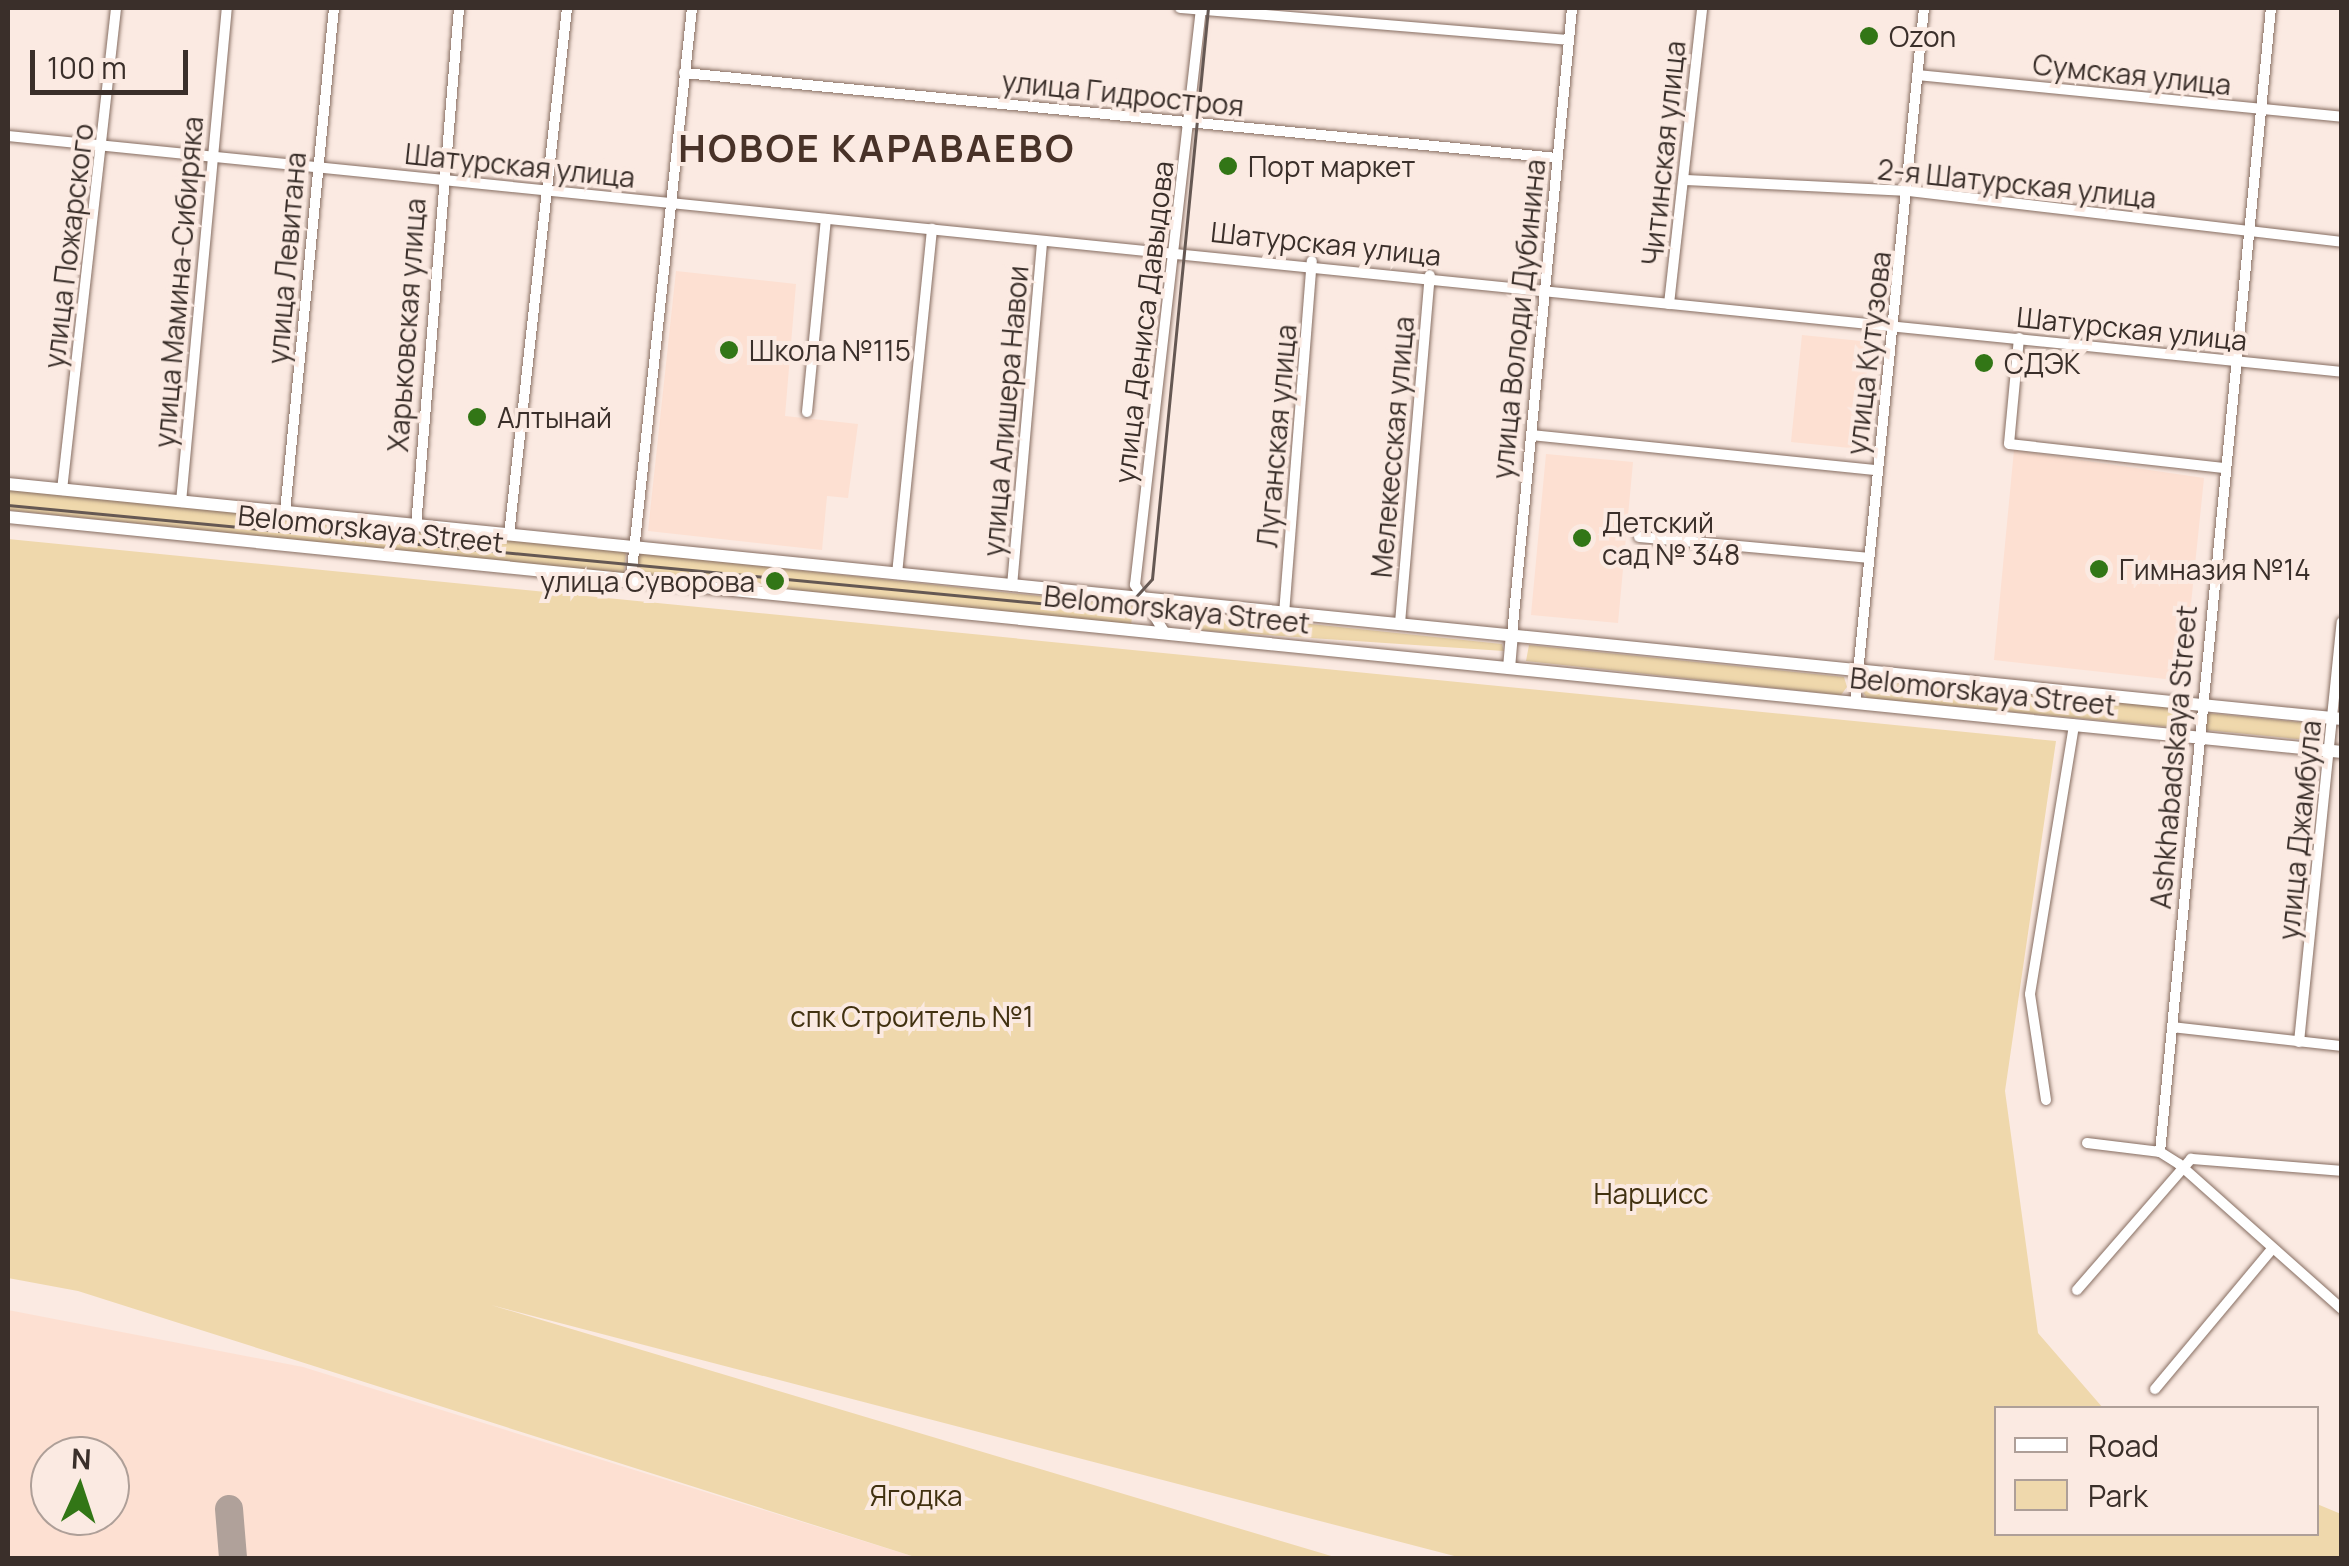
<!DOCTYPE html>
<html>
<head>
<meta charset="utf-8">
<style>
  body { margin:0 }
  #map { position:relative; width:2349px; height:1566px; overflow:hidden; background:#fbeae2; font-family:Manrope,sans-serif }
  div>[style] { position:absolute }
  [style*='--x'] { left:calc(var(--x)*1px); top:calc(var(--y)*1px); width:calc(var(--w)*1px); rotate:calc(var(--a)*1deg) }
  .built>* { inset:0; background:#fde0d2 }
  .green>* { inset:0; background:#efd8ac }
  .taxiway>* { height:28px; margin:-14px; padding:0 14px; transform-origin:14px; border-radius:14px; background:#b0a19a }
  .roads { filter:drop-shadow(0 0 2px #866d61) drop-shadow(0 0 2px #866d61) }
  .minor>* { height:10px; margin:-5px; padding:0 5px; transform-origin:5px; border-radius:5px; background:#fff }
  .major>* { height:12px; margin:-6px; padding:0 6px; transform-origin:6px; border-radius:6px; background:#fff }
  .tram>* { height:2.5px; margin:-1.25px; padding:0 1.25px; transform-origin:1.25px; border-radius:1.25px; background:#655853 }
  .dots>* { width:28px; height:28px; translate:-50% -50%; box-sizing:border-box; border:5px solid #fbeae2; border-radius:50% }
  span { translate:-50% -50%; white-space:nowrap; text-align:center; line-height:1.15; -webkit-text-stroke:8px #fbeae2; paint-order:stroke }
  .poi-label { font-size:28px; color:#3a2f2a }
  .left { translate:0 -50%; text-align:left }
  .right { translate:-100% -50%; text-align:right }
  .street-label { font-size:28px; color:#3a2f2a }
  .park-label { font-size:28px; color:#413110 }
  .district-label { font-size:38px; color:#483228; font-weight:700; letter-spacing:2.5px }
  .frame { position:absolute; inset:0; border:10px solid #3a2f2a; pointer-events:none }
  .legend { position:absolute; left:1994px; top:1406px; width:325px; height:130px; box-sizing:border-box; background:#fbeae2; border:2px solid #ae9f98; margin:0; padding:12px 18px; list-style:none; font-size:30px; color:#3a2f2a }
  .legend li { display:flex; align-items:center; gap:20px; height:50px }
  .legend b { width:50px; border:2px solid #ae9f98 }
  .north { position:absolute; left:30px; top:1436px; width:100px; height:100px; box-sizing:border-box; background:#fbeae2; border:2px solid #ae9f98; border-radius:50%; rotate:3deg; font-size:28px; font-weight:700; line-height:40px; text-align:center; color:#3a2f2a }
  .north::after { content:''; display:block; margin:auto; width:35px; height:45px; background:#327616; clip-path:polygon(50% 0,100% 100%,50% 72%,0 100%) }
  .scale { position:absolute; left:30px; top:50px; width:158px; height:45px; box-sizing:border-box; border:5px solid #3a2f2a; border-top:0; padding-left:12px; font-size:30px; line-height:35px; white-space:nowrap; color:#3a2f2a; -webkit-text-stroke:8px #fbeae2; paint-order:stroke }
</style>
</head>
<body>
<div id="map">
  <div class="built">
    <div style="clip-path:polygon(676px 271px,796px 284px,785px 416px,858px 424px,848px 498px,827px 496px,822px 550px,648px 531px)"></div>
    <div style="clip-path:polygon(1802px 335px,1871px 342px,1860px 449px,1791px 442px)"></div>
    <div style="clip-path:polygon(2014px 450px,2204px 478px,2183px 681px,1994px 660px)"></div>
    <div style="clip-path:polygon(1546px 454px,1633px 462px,1618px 623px,1531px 615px)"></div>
    <div style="clip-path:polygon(evenodd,8px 1310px,303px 1367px,918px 1558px,8px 1558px,8px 1310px,50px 1456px,110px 1456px,110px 1516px,50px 1516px,50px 1456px)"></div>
  </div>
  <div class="green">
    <div style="clip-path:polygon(8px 488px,626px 551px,624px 574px,8px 510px)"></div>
    <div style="clip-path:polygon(8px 539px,2056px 741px,2005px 1091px,2038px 1333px,2103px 1408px,1996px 1408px,1996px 1534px,2316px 1534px,2317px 1504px,2341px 1514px,2341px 1558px,1462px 1558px,491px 1305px,1338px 1558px,918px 1558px,78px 1291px,8px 1278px)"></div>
    <div style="clip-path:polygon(638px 553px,1133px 606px,1131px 626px,636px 573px)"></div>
    <div style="clip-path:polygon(1196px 612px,1502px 644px,1504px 651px,1194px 630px)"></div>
    <div style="clip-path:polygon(1529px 645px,1844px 677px,1847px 687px,1841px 695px,1526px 661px)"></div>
    <div style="clip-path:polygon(1869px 679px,2182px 708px,2180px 728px,1867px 698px,1860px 688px)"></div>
    <div style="clip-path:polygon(2207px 713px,2319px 724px,2318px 741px,2205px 730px)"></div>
  </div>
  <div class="taxiway">
    <div style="--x:229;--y:1509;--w:49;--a:85.3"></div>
  </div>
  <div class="roads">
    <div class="minor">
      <div style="--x:1180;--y:8;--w:390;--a:4.7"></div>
      <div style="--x:684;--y:73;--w:877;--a:5.56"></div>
      <div style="--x:1917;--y:75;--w:427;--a:5.6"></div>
      <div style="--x:8;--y:136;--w:2346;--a:5.77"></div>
      <div style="--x:1686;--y:180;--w:223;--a:2.8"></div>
      <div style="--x:1909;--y:191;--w:436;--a:6.7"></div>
      <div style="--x:1669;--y:304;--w:298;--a:-83.6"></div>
      <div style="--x:2019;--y:338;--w:106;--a:95.4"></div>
      <div style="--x:2009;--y:444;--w:216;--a:6.4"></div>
      <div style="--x:807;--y:412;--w:194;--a:-84.4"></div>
      <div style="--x:1531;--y:435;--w:348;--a:5.8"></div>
      <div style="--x:62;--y:490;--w:485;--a:-83.6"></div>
      <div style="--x:181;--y:502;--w:496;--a:-84.7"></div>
      <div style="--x:285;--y:512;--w:506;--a:-84.45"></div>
      <div style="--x:416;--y:526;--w:520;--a:-85.25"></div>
      <div style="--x:509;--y:535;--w:530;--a:-83.72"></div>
      <div style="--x:1639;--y:537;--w:230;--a:5.2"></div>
      <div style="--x:897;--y:574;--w:347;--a:-84.2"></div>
      <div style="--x:631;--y:579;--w:574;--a:-83.9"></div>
      <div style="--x:1012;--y:586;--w:346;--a:-85"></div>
      <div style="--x:1284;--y:614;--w:354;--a:-85.5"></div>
      <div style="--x:1400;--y:623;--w:349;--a:-85.1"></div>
      <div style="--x:1165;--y:633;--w:57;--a:-122"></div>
      <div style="--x:1135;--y:585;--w:581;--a:-83.47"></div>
      <div style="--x:1512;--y:635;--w:630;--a:-84.53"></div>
      <div style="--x:1855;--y:703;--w:698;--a:-84.33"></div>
      <div style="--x:2172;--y:1027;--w:171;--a:6.4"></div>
      <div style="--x:2299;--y:1042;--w:422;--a:-84.2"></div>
      <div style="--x:2046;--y:1100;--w:107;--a:-98.6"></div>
      <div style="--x:2030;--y:994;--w:273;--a:-80.7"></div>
      <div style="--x:2087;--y:1143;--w:74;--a:7"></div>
      <div style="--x:2160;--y:1152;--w:22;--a:32"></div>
      <div style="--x:2179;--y:1164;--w:218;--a:41.7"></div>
      <div style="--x:2160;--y:1152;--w:1149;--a:-84.46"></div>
      <div style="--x:2077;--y:1290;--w:174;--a:-49"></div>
      <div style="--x:2191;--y:1159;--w:151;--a:4.5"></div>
      <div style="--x:2155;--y:1389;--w:182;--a:-50.1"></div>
    </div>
    <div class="major">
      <div style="--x:8;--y:484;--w:2346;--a:5.75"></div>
      <div style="--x:8;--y:517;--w:2346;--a:5.75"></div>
      <div style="--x:1509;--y:668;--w:33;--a:-85"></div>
    </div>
  </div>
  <div class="tram">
    <div style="--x:8;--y:505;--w:1120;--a:5.43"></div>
    <div style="--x:1123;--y:611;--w:43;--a:-47.8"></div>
    <div style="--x:1152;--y:579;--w:574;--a:-84.4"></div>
  </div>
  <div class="dots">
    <div style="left:1869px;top:36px;background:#327616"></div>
    <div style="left:1228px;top:166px;background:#327616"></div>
    <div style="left:729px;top:350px;background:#327616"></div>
    <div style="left:1984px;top:363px;background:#327616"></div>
    <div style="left:477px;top:417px;background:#327616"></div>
    <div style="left:1582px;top:538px;background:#327616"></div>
    <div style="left:2099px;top:569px;background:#327616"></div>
    <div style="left:775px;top:581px;background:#327616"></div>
  </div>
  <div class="poi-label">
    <span class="left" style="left:1889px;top:36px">Ozon</span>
    <span class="left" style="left:1248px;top:166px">Порт маркет</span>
    <span class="left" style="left:749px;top:350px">Школа №115</span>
    <span class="left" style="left:2004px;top:363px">СДЭК</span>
    <span class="left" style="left:497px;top:417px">Алтынай</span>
    <span class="left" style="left:1602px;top:538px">Детский<br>сад № 348</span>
    <span class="left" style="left:2119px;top:569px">Гимназия №14</span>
    <span class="right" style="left:755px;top:581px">улица Суворова</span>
  </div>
  <div class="street-label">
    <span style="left:2132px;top:74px;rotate:6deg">Сумская улица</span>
    <span style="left:1123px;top:93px;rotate:6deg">улица Гидростроя</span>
    <span style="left:1663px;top:153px;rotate:-84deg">Читинская улица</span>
    <span style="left:520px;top:165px;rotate:6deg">Шатурская улица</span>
    <span style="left:2017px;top:183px;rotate:6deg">2-я Шатурская улица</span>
    <span style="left:1326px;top:243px;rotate:6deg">Шатурская улица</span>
    <span style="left:68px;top:246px;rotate:-83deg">улица Пожарского</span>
    <span style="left:286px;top:258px;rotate:-85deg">улица Левитана</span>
    <span style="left:178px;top:282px;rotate:-85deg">улица Мамина-Сибиряка</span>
    <span style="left:1518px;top:319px;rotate:-84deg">улица Володи Дубинина</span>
    <span style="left:1143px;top:322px;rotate:-83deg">улица Дениса Давыдова</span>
    <span style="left:406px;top:325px;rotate:-86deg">Харьковская улица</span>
    <span style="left:2132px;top:328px;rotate:6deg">Шатурская улица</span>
    <span style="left:1868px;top:353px;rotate:-83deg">улица Кутузова</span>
    <span style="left:1005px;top:411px;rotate:-85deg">улица Алишера Навои</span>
    <span style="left:1276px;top:436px;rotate:-85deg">Луганская улица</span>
    <span style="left:1392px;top:447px;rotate:-85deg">Мелекесская улица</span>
    <span style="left:371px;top:528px;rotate:6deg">Belomorskaya Street</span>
    <span style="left:1177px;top:609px;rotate:6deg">Belomorskaya Street</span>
    <span style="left:1983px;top:691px;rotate:6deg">Belomorskaya Street</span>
    <span style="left:2173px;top:757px;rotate:-85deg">Ashkhabadskaya Street</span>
    <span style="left:2299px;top:830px;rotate:-84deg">улица Джамбула</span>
  </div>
  <div class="park-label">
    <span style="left:912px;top:1016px">спк Строитель №1</span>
    <span style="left:1651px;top:1193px">Нарцисс</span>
    <span style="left:916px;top:1495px">Ягодка</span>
  </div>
  <div class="district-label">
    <span style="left:877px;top:148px">НОВОЕ КАРАВАЕВО</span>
  </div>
  <div class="frame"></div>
  <ul class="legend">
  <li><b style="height:12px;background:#fff"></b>Road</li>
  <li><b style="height:28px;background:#efd8ac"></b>Park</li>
  </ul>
  <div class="north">N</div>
  <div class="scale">100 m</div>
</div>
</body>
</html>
